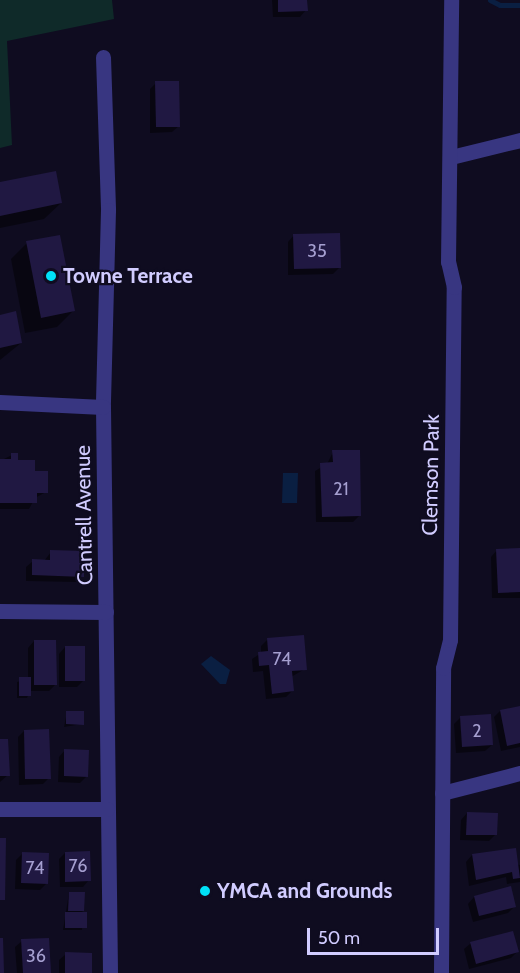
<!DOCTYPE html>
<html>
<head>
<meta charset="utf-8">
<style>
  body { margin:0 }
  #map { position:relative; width:520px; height:973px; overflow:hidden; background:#0f0c20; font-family:Cabin,sans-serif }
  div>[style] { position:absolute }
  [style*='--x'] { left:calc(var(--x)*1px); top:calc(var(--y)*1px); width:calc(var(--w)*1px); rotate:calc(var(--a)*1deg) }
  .green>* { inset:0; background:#0f2a29 }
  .water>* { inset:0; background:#0a1f42 }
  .shadow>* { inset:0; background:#0007 }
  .stream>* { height:5px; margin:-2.5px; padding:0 2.5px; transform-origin:2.5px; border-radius:2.5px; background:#0a1f42 }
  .building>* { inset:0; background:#201842 }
  .street>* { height:15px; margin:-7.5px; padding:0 7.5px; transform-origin:7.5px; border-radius:7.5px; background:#383681 }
  .dots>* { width:16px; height:16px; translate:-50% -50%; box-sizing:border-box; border:3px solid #0f0c20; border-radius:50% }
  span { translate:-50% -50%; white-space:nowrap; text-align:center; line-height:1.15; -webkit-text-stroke:4.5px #0f0c20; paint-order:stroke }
  .number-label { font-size:18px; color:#a59fd0 }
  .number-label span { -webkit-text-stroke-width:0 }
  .poi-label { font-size:21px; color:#d1ccff; font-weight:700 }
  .left { translate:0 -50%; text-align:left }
  .street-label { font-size:21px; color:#d1ccff }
  .scale { position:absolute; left:307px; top:928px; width:132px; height:27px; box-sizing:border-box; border:3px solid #d1ccff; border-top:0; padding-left:8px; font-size:18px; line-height:21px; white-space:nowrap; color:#d1ccff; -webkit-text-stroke:4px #0f0c20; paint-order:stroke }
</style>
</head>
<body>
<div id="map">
  <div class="green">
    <div style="clip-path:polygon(0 0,112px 0,114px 19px,7px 41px,12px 145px,0 148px)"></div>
  </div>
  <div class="water">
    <div style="clip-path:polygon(283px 473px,298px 473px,297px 503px,282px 503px)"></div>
    <div style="clip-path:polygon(211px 656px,230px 670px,226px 684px,220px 684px,201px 664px)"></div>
  </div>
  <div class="shadow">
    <div style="clip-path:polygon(272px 0,306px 0,306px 10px,300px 17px,273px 17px)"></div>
    <div style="clip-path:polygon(156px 83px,179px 126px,172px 132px,150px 133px,150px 89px)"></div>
    <div style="clip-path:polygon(0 183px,61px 203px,44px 219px,0 228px)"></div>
    <div style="clip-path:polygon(294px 235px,339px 268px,333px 274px,288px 275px,288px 242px)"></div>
    <div style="clip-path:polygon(27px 243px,74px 310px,57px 327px,25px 333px,11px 259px)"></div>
    <div style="clip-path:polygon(0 316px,21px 343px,0 360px)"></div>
    <div style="clip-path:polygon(333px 452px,360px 515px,353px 522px,316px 522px,315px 471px,327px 464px)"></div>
    <div style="clip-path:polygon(12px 455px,33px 473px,46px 492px,35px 498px,29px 509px,0 509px,0 461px)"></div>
    <div style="clip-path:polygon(497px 550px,520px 550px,520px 598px,492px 598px,491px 557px)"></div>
    <div style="clip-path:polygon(51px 552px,82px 576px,76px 582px,26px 581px,26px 567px,33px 561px,44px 561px)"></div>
    <div style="clip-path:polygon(267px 640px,305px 669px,291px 677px,292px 691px,286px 697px,266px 699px,263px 671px,253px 672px,252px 659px,261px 653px,261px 646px)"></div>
    <div style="clip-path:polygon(34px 641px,55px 685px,49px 691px,30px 691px,27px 698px,17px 698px,17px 682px,28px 679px,28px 648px)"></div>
    <div style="clip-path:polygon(65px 647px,83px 681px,77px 687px,59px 687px,59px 654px)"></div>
    <div style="clip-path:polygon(520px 707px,520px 747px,501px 751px,494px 717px,500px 711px)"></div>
    <div style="clip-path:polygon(67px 712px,82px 724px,64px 727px)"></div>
    <div style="clip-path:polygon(461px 717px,492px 745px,485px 751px,456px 753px,454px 724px)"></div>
    <div style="clip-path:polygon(24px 731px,49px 778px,43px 784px,19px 785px,18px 737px)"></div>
    <div style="clip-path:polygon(0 741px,8px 775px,0 782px)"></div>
    <div style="clip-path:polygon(65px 750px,87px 776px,80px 783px,58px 782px,59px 757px)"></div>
    <div style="clip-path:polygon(467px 813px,495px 835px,489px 841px,460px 840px,461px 820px)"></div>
    <div style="clip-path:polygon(23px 853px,47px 883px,40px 890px,15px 889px,16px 860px)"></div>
    <div style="clip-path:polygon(65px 853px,89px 880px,83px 887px,60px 887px,59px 859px)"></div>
    <div style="clip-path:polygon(472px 855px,520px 865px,520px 882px,507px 884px,506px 877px,469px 886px,466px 862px)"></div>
    <div style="clip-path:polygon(69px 893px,83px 893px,82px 930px,63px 930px)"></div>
    <div style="clip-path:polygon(474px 897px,515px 906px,508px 913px,473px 922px,468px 904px)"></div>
    <div style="clip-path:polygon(22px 941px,49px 973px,17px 973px,15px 947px)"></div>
    <div style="clip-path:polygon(471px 943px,517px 952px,511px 958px,469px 969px,464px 949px)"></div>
    <div style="clip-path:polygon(66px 954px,91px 973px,59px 973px,59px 960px)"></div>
  </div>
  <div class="stream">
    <div style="--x:490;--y:0;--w:11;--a:27"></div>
    <div style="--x:500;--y:5;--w:20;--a:0"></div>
  </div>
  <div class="building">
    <div style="clip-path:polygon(278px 0,307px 0,308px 11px,278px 12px)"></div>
    <div style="clip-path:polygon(155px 81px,179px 81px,180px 127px,156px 127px)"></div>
    <div style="clip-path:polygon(56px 171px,62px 203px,0 216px,0 182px)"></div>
    <div style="clip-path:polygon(340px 233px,341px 268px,294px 269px,293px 234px)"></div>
    <div style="clip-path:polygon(60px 235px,75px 311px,41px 318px,26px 241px)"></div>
    <div style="clip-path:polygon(16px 311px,22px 343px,0 348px,0 315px)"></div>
    <div style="clip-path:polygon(332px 450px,360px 450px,361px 516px,322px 517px,320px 463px,333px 462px)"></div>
    <div style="clip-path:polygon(11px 453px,18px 453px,18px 460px,35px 460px,35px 471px,48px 471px,48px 493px,37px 493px,37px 503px,0 503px,0 459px,11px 459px)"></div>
    <div style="clip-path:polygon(520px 548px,520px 592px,498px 593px,496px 549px)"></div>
    <div style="clip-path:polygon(50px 550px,84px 551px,84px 577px,32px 575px,32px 559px,50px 560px)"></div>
    <div style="clip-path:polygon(304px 635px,307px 670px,292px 671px,294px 691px,272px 694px,269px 665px,259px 666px,258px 652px,268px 651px,267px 638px)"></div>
    <div style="clip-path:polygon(34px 640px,56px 640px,57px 685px,34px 685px)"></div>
    <div style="clip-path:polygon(65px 646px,85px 646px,85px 681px,65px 681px)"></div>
    <div style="clip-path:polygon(19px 677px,31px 677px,31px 696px,19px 696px)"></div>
    <div style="clip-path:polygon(520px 706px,520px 743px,507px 746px,500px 710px)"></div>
    <div style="clip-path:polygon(66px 711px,84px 711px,84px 725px,66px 724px)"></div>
    <div style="clip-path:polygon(491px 714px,493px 745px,462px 747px,460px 716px)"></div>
    <div style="clip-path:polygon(49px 729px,51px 779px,25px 779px,24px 730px)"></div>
    <div style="clip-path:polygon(0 739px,8px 739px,10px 776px,0 776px)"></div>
    <div style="clip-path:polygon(64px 749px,89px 750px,88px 777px,64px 776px)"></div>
    <div style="clip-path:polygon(467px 812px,498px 813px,497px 835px,466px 835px)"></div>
    <div style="clip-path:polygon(0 838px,6px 838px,5px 900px,0 900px)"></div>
    <div style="clip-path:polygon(516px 848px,520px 878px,513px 879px,512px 872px,476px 880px,472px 854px)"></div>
    <div style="clip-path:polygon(90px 851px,91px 881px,65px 882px,65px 852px)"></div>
    <div style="clip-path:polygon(22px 852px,49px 853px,48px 884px,21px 883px)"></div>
    <div style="clip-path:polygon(511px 886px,516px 907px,479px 916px,474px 896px)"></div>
    <div style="clip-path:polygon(69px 892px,85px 892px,84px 911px,68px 911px)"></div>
    <div style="clip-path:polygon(65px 912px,87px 912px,87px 928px,65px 928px)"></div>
    <div style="clip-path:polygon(513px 931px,519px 952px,476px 964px,470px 942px)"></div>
    <div style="clip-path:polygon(0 938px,3px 938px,4px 973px,0 973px)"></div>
    <div style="clip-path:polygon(49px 938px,51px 973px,23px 973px,21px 939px)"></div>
    <div style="clip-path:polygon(65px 952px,92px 953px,92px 973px,65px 973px)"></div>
  </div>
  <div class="street">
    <div style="--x:103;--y:57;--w:153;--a:88.1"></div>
    <div style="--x:108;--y:210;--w:197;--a:91.5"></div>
    <div style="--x:103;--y:407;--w:566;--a:89.29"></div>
    <div style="--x:451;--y:157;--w:71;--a:-13.8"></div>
    <div style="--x:0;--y:402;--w:103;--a:2.8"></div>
    <div style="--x:0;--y:611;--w:106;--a:0.5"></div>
    <div style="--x:442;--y:793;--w:81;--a:-14.4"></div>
    <div style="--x:0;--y:809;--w:107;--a:0"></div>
    <div style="--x:441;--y:973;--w:305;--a:-89.6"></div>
    <div style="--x:443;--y:668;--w:29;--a:-76"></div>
    <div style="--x:450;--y:640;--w:353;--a:-89.4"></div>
    <div style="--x:454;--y:287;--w:26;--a:-103"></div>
    <div style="--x:448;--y:262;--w:262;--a:-89.3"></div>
  </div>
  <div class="dots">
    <div style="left:51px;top:276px;background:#00e1f7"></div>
    <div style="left:205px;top:891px;background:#00e1f7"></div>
  </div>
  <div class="number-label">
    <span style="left:317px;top:251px">35</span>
    <span style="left:341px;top:489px">21</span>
    <span style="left:282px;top:659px">74</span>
    <span style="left:477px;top:731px">2</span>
    <span style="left:78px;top:866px">76</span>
    <span style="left:35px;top:868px">74</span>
    <span style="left:36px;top:956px">36</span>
  </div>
  <div class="poi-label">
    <span class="left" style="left:63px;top:276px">Towne Terrace</span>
    <span class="left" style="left:217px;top:891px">YMCA and Grounds</span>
  </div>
  <div class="street-label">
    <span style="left:431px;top:475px;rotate:-89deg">Clemson Park</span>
    <span style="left:84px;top:515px;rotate:-91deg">Cantrell Avenue</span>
  </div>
  <div class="scale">50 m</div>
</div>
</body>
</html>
